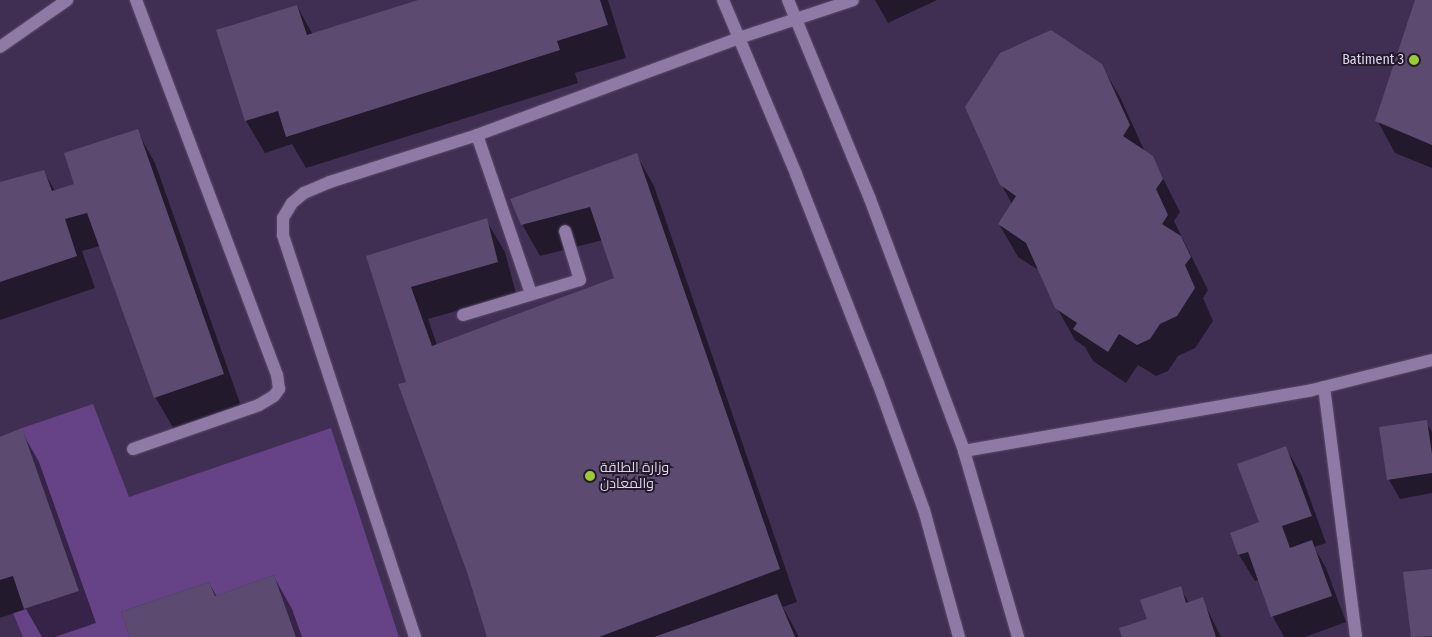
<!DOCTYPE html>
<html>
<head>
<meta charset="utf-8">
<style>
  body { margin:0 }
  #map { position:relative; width:1432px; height:637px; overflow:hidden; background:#412f53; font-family:"Fira Sans Condensed",Cairo,sans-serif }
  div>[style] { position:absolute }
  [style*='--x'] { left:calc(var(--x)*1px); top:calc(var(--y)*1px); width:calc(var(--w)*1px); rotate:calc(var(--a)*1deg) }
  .green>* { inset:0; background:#664286 }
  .shadow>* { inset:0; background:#0007 }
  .building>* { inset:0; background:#5d4a71 }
  .roads { filter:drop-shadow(0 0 1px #5b4b6a) drop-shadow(0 0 1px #5b4b6a) }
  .service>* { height:12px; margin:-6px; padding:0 6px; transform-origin:6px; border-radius:6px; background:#8e7aa4 }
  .minor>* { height:12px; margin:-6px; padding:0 6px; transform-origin:6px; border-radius:6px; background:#8e7aa4 }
  .dots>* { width:14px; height:14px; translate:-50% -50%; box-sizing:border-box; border:2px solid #231b2c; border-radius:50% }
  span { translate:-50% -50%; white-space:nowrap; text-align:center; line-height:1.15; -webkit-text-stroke:4px #231b2c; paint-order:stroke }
  .poi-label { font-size:14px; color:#dfd5ec }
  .right { translate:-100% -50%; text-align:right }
  .left { translate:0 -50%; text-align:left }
</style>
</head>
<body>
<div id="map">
  <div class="green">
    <div style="clip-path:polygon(93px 404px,129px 497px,331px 428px,399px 637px,296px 637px,274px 575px,215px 596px,209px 582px,121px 612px,130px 637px,23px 637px,13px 613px,78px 591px,22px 428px)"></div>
  </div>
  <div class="shadow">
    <div style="clip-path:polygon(422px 0,608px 0,626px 58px,575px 73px,578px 83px,306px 168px,292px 144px,265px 153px,246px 121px,218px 31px,297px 6px,313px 35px)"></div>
    <div style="clip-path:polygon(875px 0,937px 0,888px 23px)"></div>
    <div style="clip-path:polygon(1416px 0,1432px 0,1432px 168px,1395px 153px,1377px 120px)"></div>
    <div style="clip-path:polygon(1101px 65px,1120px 97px,1145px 152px,1152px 157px,1180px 212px,1174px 221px,1208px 290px,1203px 298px,1213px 321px,1195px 348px,1178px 356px,1168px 371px,1156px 376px,1138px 365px,1126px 383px,1093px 361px,1085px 347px,1075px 340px,1057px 308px,1040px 271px,1018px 257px,999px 224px,1012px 204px,1001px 184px)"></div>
    <div style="clip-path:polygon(137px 131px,155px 163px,241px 406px,174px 429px,155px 397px,100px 246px,82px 251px,95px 288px,0 320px,0 184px,43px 171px,55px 191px,75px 185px)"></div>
    <div style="clip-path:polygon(636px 154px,654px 186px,797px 602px,783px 607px,799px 637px,489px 637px,367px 257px,486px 220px,505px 252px,516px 294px,428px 319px,437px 345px,616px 279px,603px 240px,540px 256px,522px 224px)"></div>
    <div style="clip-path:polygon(1426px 422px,1432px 432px,1432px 493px,1400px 499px,1389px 480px)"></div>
    <div style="clip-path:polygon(21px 430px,39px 462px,96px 623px,55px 637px,42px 637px,26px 609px,0 618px,0 439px)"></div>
    <div style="clip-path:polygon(1286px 448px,1301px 474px,1326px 543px,1314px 547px,1326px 568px,1346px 622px,1305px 637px,1284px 637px,1273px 617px,1259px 580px,1255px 581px,1239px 555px,1231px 534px,1260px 523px)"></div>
    <div style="clip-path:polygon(274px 577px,292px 609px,302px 637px,131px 637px,209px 583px,217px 597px)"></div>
    <div style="clip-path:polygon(1180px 588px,1189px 603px,1202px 599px,1221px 637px,1123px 637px,1148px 620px)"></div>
  </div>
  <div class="building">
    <div style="clip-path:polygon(418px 0,600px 0,608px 25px,557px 41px,560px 50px,286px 137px,278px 111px,245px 121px,216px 30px,297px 5px,307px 35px)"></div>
    <div style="clip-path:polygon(1415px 0,1432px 0,1432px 145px,1375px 121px)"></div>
    <div style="clip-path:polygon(1051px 30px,1102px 64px,1130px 125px,1123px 136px,1153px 156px,1163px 179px,1156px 189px,1168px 215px,1162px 224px,1181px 236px,1191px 257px,1185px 265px,1195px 288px,1177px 316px,1160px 324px,1150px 339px,1137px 345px,1119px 334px,1108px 352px,1073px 329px,1077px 323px,1055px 308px,1026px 243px,998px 224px,1016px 196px,1000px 185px,965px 107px,1000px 53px)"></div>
    <div style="clip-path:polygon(138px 129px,224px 374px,154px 398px,87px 213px,65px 219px,77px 256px,0 282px,0 182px,44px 170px,52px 191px,74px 184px,64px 153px)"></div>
    <div style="clip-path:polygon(637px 153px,780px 569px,599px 637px,487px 637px,467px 572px,398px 384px,406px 382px,366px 256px,487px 218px,498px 262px,411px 287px,432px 346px,614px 278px,590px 207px,521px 225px,510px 199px)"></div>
    <div style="clip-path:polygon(1427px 420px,1432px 454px,1432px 473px,1387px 480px,1379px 427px)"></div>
    <div style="clip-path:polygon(22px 428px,79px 591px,24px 609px,13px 576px,0 580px,0 437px)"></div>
    <div style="clip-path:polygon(1286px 446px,1312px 516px,1282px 526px,1290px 548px,1312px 540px,1332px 596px,1271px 617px,1248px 552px,1238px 555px,1230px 533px,1259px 522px,1237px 464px)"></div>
    <div style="clip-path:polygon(1432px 569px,1432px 636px,1411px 637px,1403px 572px)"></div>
    <div style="clip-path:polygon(274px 575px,296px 637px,130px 637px,121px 612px,209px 582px,215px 596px)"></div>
    <div style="clip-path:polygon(1181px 586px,1186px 603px,1203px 597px,1216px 637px,1122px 637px,1119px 628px,1147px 619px,1140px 600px)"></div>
    <div style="clip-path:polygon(777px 594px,795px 637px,654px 637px)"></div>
  </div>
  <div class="roads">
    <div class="service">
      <div style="--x:477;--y:135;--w:168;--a:71.2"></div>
      <div style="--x:463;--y:315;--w:122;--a:-16.7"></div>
      <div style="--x:580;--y:280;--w:51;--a:-107"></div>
      <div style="--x:1324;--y:387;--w:252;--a:82.7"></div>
      <div style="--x:133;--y:449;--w:133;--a:-19.2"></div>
      <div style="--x:259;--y:405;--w:17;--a:-31"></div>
      <div style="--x:274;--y:396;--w:9;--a:-54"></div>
      <div style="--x:279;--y:389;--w:14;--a:-98"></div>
      <div style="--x:277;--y:375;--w:401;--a:-110.6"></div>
    </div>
    <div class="minor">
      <div style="--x:723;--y:0;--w:189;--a:67.2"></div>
      <div style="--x:796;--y:174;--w:225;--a:68.6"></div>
      <div style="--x:878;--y:383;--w:135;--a:70.1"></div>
      <div style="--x:924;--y:510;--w:132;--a:74.6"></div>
      <div style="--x:788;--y:0;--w:215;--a:67.6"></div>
      <div style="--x:870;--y:199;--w:269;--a:69.5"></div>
      <div style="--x:964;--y:451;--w:194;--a:73.8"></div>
      <div style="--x:0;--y:47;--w:82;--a:-35"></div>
      <div style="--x:964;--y:451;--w:353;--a:-9.9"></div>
      <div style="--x:1312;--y:390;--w:124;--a:-14"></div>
      <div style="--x:415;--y:637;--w:423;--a:-108.2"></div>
      <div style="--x:283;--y:235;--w:17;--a:-90"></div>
      <div style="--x:283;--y:218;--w:17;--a:-59"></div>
      <div style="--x:292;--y:203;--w:16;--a:-40"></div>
      <div style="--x:304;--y:193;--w:28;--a:-23"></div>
      <div style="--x:330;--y:182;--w:154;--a:-17.7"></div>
      <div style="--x:477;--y:135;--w:279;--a:-20.3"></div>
      <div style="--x:739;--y:38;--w:120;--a:-18.4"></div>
    </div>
  </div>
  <div class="dots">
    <div style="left:1414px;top:60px;background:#9acb35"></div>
    <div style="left:590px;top:476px;background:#9acb35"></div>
  </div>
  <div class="poi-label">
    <span class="right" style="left:1404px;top:60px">Batiment 3</span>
    <span class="left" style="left:600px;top:476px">وزارة الطاقة<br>والمعادن</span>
  </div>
</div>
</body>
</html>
